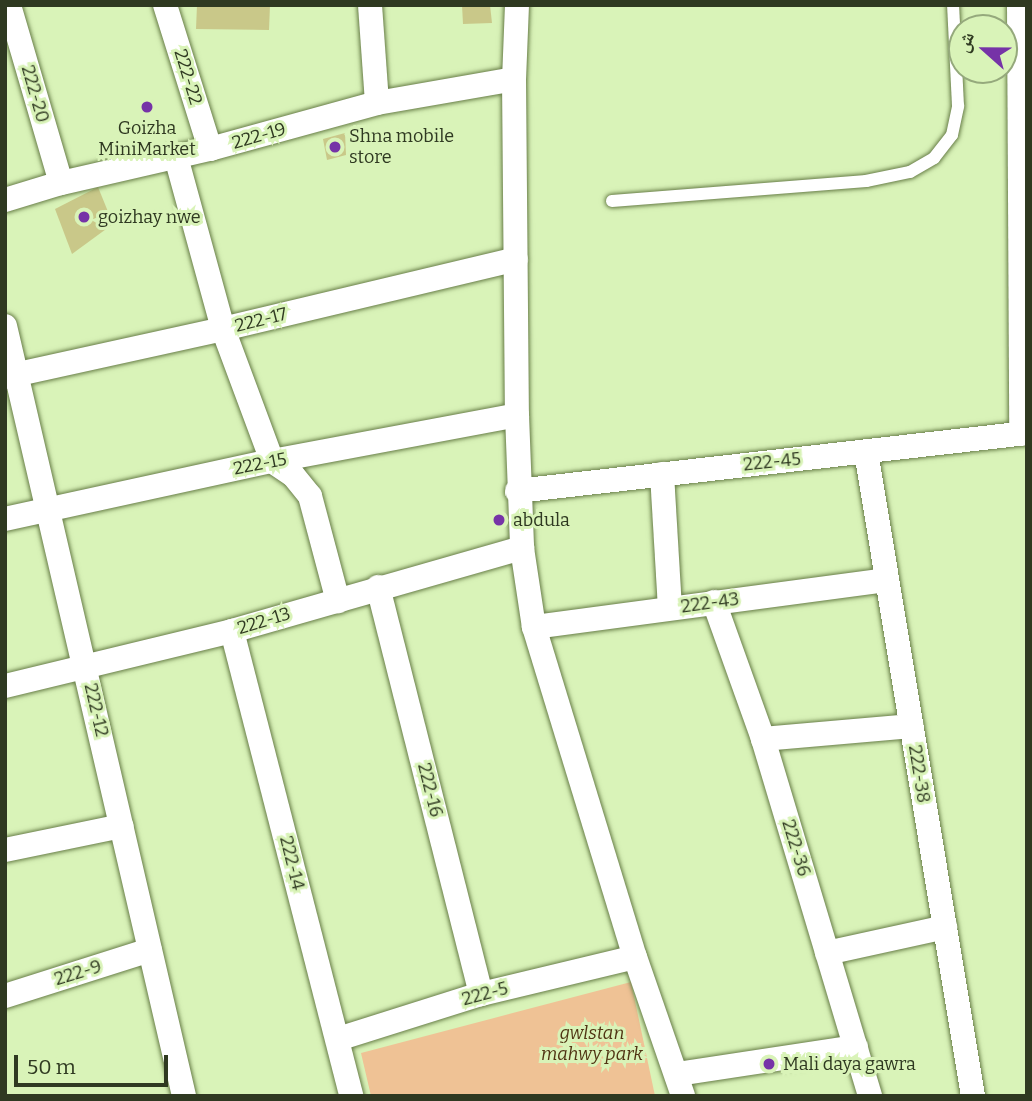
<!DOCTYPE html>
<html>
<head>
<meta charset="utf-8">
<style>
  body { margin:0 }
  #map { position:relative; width:1032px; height:1101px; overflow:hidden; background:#d9f3b8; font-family:Bitter,"Noto Naskh Arabic",serif }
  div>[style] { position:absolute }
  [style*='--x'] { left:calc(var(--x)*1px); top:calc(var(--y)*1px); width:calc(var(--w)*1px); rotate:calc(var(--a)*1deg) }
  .green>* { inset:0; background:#efc295 }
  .building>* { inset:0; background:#c9c889 }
  .roads { filter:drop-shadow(0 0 2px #687e48) drop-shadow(0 0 2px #687e48) }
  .lane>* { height:12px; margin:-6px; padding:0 6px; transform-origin:6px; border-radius:6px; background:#fff }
  .street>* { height:24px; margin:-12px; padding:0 12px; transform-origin:12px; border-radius:12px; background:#fff }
  .dots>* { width:19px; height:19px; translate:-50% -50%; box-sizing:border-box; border:4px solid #d9f3b8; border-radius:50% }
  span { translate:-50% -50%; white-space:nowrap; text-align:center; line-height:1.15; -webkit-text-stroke:6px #d9f3b8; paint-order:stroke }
  .street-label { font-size:18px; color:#2f3921 }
  .poi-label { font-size:18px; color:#2f3921 }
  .left { translate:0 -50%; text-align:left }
  .park-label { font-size:18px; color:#503413; font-style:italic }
  .frame { position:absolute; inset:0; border:7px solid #2f3921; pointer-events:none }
  .north { position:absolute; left:948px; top:14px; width:70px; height:70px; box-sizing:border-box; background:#d9f3b8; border:2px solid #95a97c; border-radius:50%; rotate:291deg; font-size:19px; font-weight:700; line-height:28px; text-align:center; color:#2f3921 }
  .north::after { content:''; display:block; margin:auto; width:24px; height:32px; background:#7633a7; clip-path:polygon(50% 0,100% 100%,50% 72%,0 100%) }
  .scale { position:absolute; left:14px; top:1055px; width:154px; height:32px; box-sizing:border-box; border:4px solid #2f3921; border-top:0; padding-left:9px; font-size:21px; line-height:24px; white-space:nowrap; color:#2f3921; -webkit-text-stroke:5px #d9f3b8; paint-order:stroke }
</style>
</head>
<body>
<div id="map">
  <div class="green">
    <div style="clip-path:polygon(631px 982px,655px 1096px,371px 1096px,361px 1053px)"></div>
  </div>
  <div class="building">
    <div style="clip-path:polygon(197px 5px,270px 5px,269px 30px,196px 29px)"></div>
    <div style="clip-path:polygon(462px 5px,490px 5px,492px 23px,463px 24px)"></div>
    <div style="clip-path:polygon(345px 133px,346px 155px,327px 160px,323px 139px)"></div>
    <div style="clip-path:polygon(98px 187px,113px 224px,72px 254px,55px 209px)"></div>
  </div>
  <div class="roads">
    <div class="lane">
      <div style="--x:612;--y:201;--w:255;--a:-4.5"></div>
      <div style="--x:866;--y:181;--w:45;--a:-11.6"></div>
      <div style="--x:910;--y:172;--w:28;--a:-30"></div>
      <div style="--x:934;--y:158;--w:29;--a:-52"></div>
      <div style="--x:952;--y:135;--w:30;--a:-78"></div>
      <div style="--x:958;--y:106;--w:101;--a:-92.8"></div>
    </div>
    <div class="street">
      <div style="--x:9;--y:5;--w:185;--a:73.7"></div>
      <div style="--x:165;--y:5;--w:151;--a:72.6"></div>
      <div style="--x:370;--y:5;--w:98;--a:85.9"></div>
      <div style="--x:517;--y:5;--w:74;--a:92.3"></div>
      <div style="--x:514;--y:79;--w:336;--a:89.5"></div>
      <div style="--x:517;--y:415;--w:133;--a:87.8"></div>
      <div style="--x:522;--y:548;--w:80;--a:81.4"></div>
      <div style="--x:534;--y:627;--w:345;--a:73"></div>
      <div style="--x:635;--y:957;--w:147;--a:70.9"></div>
      <div style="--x:1019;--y:5;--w:429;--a:89.7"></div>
      <div style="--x:176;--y:157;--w:178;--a:74.7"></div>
      <div style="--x:223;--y:329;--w:141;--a:69.6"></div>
      <div style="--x:272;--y:461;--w:25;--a:34"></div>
      <div style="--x:293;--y:475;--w:27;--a:51"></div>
      <div style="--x:310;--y:496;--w:109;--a:75.1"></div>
      <div style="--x:5;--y:200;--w:59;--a:-16.9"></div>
      <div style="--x:61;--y:183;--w:153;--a:-12.9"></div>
      <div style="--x:210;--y:149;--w:173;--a:-15.4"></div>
      <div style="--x:377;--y:103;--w:139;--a:-9.9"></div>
      <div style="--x:5;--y:326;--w:791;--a:76.91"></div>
      <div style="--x:5;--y:377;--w:223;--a:-12.4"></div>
      <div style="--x:223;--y:329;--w:301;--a:-13.4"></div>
      <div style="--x:866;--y:452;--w:653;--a:80.57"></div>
      <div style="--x:662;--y:474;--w:134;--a:86.6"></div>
      <div style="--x:517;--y:491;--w:513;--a:-6.49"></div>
      <div style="--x:5;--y:519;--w:273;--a:-12.3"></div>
      <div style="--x:272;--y:461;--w:249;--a:-10.6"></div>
      <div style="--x:378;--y:587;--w:420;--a:75.8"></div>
      <div style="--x:714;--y:602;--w:145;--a:70.3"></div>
      <div style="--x:763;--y:739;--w:373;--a:73.3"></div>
      <div style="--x:534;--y:627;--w:356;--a:-7.6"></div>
      <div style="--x:232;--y:631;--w:480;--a:75.6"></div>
      <div style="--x:5;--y:686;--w:234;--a:-13.6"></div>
      <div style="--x:232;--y:631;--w:302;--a:-16"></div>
      <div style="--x:763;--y:739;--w:149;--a:-5"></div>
      <div style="--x:5;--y:850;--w:119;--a:-11.6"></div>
      <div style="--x:827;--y:953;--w:121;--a:-12.4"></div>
      <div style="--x:5;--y:996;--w:152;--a:-17.6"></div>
      <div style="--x:338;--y:1039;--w:150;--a:-17.5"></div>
      <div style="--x:481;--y:994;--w:158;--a:-13.5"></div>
      <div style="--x:677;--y:1074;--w:181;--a:-8.6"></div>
    </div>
  </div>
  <div class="dots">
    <div style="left:147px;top:107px;background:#7633a7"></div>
    <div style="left:335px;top:147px;background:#7633a7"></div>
    <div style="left:84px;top:217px;background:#7633a7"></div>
    <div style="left:499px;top:520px;background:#7633a7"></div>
    <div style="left:769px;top:1064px;background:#7633a7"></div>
  </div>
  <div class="street-label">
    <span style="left:188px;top:77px;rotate:73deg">222-22</span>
    <span style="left:35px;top:94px;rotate:74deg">222-20</span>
    <span style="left:259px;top:136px;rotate:-16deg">222-19</span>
    <span style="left:261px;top:320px;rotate:-14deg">222-17</span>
    <span style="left:772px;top:462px;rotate:-6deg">222-45</span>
    <span style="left:260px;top:464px;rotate:-11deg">222-15</span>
    <span style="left:710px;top:603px;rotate:-8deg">222-43</span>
    <span style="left:264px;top:621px;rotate:-17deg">222-13</span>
    <span style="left:96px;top:710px;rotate:77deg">222-12</span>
    <span style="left:919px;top:774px;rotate:81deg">222-38</span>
    <span style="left:430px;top:790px;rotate:76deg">222-16</span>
    <span style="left:796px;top:848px;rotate:73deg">222-36</span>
    <span style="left:292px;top:863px;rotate:76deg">222-14</span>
    <span style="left:78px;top:973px;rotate:-17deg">222-9</span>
    <span style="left:485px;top:994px;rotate:-15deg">222-5</span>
  </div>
  <div class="poi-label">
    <span style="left:147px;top:139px">Goizha<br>MiniMarket</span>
    <span class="left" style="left:349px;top:147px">Shna mobile<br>store</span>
    <span class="left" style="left:98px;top:217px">goizhay nwe</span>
    <span class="left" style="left:513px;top:520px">abdula</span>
    <span class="left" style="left:783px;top:1064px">Mali daya gawra</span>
  </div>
  <div class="park-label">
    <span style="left:592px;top:1044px">gwlstan<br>mahwy park</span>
  </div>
  <div class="frame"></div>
  <div class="north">ش</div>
  <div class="scale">50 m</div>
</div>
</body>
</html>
